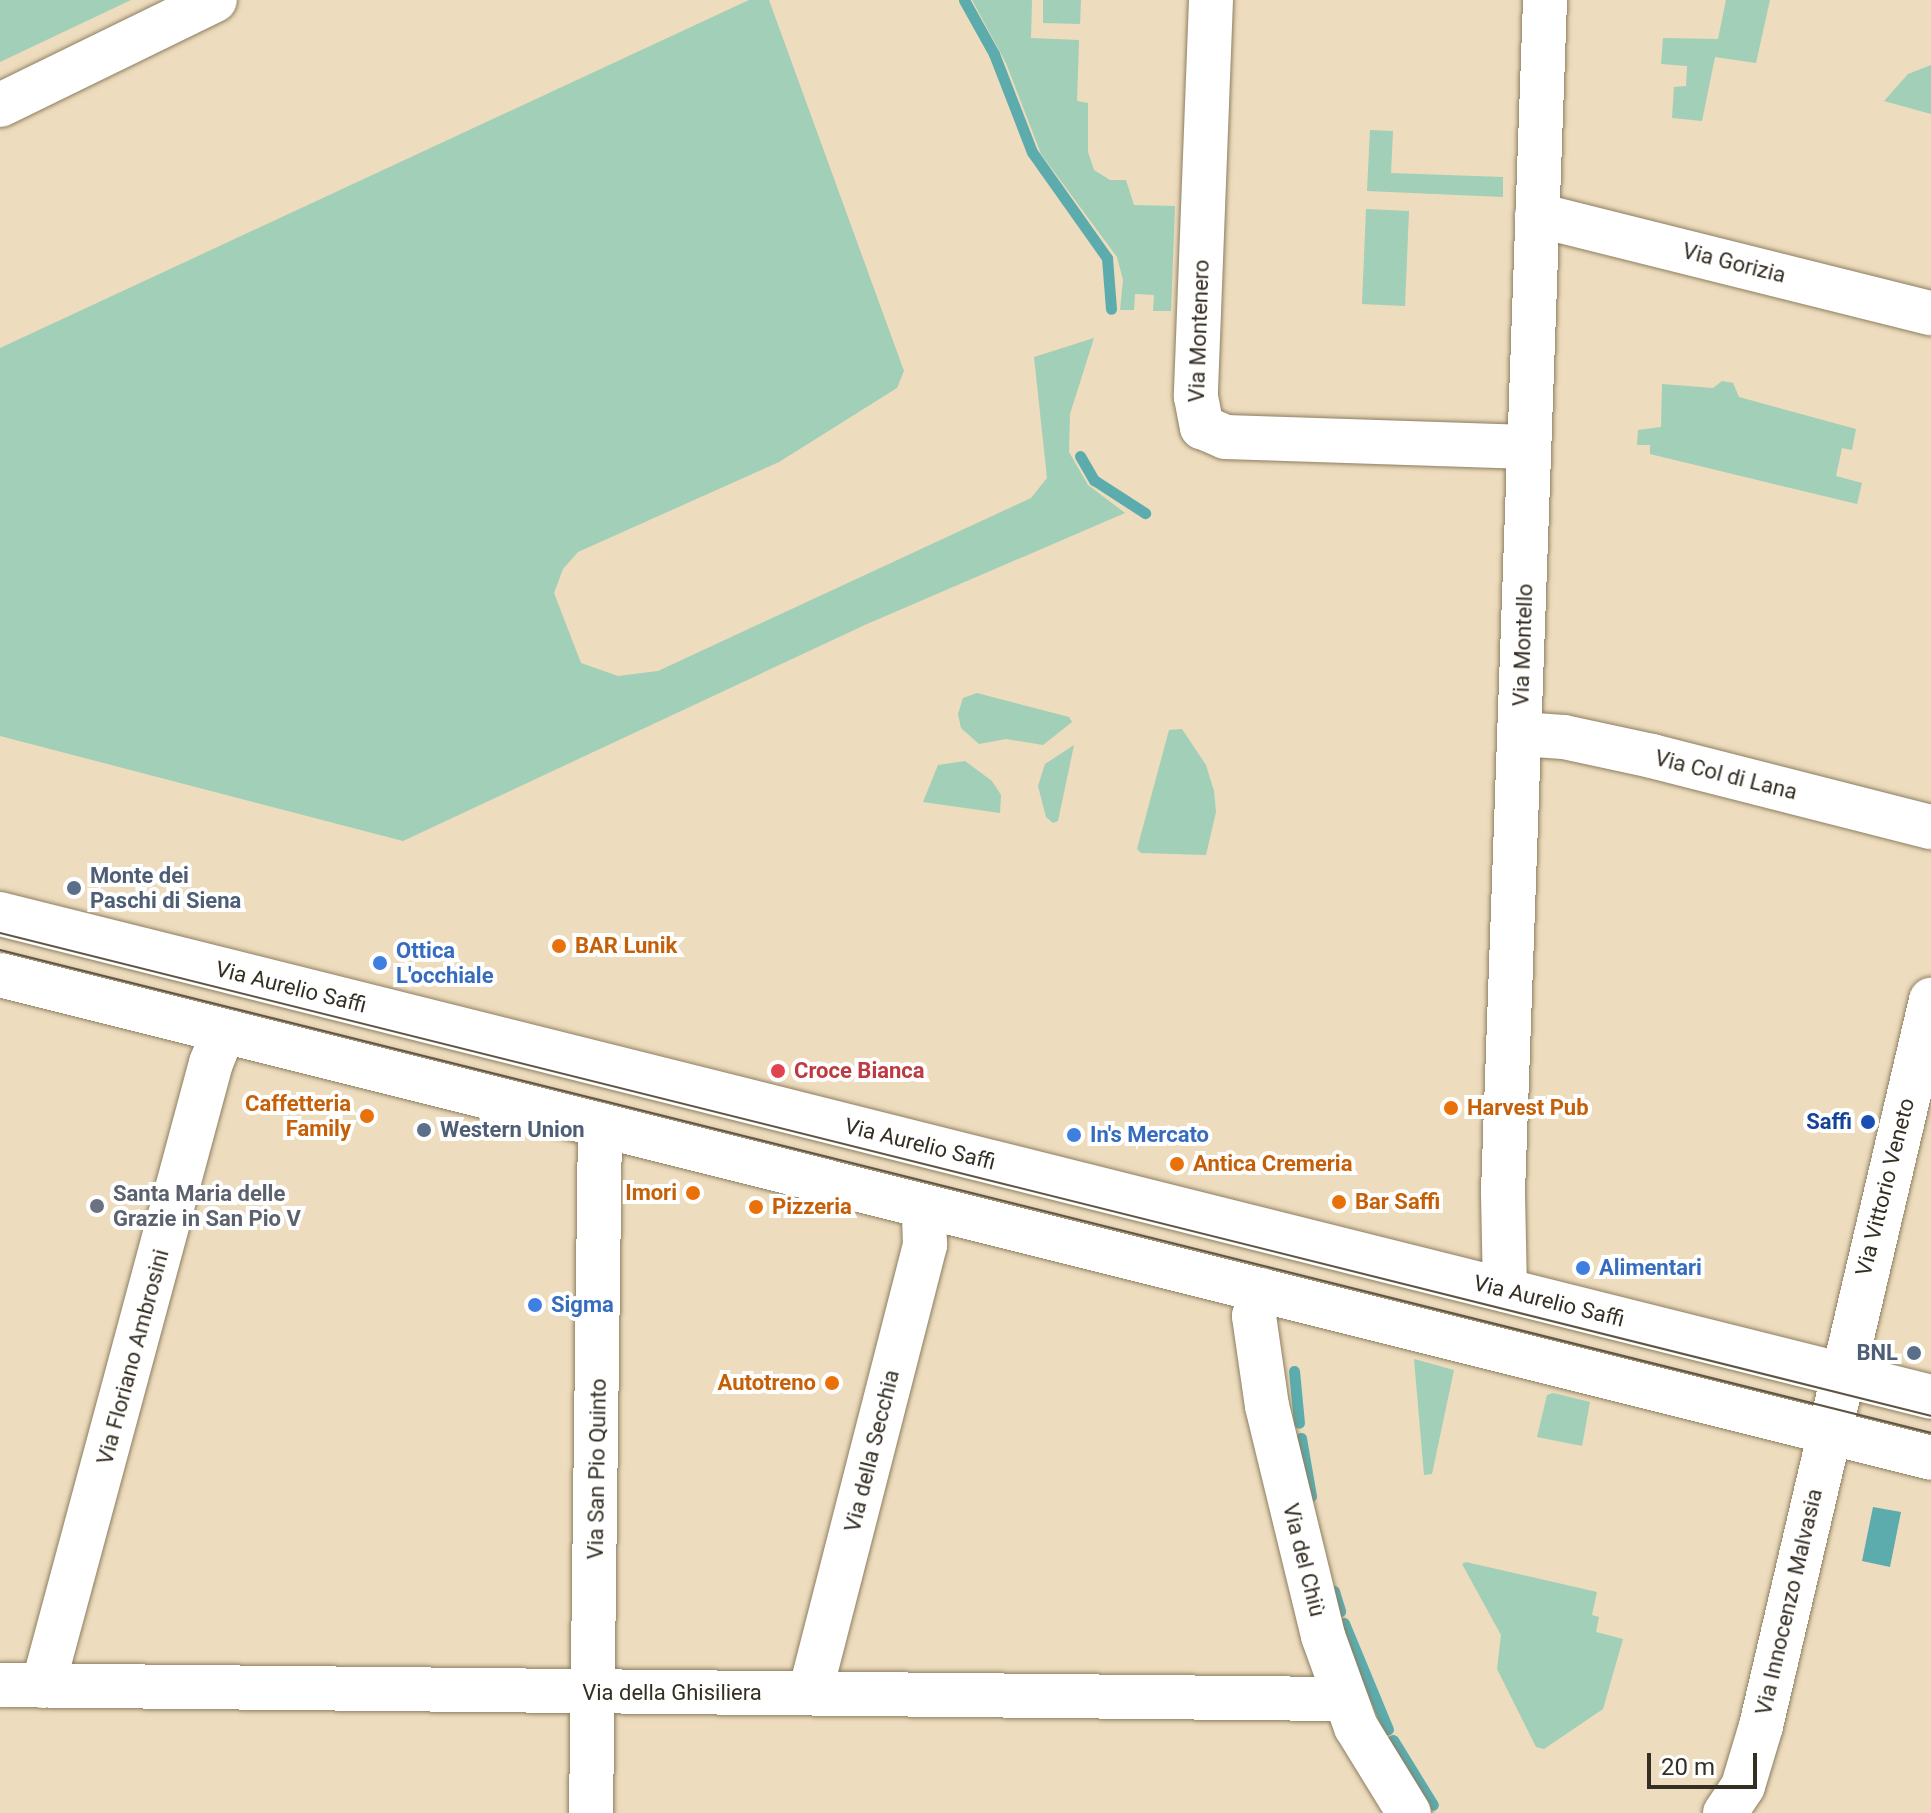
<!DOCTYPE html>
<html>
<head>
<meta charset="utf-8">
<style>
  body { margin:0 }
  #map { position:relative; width:1931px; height:1813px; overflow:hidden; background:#eddcbd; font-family:Roboto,sans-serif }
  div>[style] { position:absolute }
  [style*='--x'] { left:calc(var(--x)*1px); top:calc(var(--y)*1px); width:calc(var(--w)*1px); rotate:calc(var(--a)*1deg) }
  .green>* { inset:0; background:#a1cfb8 }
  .water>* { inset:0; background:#5cacad }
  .stream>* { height:11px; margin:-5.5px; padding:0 5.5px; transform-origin:5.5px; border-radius:5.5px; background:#5cacad }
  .roads { filter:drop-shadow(0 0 2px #8d7e61) drop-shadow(0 0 2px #8d7e61) }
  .minor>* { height:44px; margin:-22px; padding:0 22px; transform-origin:22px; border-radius:22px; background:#fff }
  .major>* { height:44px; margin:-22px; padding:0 22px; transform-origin:22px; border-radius:22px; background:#fff }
  .tram>* { height:2px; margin:-1px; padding:0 1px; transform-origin:1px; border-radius:1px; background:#5f5545 }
  .dots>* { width:22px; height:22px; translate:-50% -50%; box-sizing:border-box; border:4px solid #fff; border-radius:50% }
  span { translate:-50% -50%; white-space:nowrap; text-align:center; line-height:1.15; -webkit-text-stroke:8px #fff; paint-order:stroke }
  .street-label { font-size:22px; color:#352e22 }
  .service-label { font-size:22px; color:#4e5e75; font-weight:700 }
  .left { translate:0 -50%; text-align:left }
  .right { translate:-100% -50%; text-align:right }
  .food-label { font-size:22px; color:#c56008; font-weight:700 }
  .shop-label { font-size:22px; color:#366cbe; font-weight:700 }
  .health-label { font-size:22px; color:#be3a42; font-weight:700 }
  .transit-label { font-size:22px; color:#164399; font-weight:700 }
  .worship-label { font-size:22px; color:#5b616d; font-weight:700 }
  .scale { position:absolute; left:1647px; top:1753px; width:110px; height:36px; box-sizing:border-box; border:4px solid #352e22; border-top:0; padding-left:10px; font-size:24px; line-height:28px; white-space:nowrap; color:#352e22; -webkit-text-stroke:6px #fff; paint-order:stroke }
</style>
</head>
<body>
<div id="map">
  <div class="green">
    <div style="clip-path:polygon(0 0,131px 0,0 62px)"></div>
    <div style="clip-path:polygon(749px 0,769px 0,904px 371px,897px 388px,779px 462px,578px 552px,563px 569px,554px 593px,581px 663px,618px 676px,658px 671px,1031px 498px,1047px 478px,1034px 357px,1094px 338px,1070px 414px,1069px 452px,1088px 485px,1125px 513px,867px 624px,403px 841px,0 736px,0 348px)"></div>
    <div style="clip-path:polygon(972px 0,1032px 0,1031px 38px,1079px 40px,1077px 101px,1088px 103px,1088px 152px,1094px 170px,1110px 180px,1126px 180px,1134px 205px,1175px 206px,1171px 311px,1153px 311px,1154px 295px,1135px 294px,1134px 310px,1120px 310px,1123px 280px,1117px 257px,1041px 154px,1006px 63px)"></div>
    <div style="clip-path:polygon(1043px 0,1081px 0,1080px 24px,1043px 23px)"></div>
    <div style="clip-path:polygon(1726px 0,1770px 0,1756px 63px,1715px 57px,1702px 121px,1672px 118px,1674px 87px,1686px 86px,1687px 66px,1661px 64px,1663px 38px,1718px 39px)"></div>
    <div style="clip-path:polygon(1931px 65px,1931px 114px,1884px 101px,1908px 74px)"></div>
    <div style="clip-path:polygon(1370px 130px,1393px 131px,1391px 173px,1503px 177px,1503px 197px,1367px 191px)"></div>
    <div style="clip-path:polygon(1366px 209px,1409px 211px,1405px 306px,1362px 304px)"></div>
    <div style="clip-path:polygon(1722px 381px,1733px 383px,1739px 397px,1856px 429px,1852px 450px,1842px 448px,1836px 476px,1862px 483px,1857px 504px,1650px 454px,1650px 445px,1637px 445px,1638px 430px,1661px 427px,1662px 384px,1713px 388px)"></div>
    <div style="clip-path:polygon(977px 693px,1069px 717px,1072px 722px,1043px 745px,1006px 739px,979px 744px,961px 728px,958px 714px,963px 698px)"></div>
    <div style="clip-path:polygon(1182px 729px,1206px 765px,1214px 791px,1216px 812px,1206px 855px,1141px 853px,1137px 849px,1169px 730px)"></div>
    <div style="clip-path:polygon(1074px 745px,1058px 821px,1053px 823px,1046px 817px,1038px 786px,1045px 764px)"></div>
    <div style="clip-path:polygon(965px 761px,992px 781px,1001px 795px,1000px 813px,923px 802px,938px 765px)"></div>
    <div style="clip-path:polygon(1414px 1359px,1454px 1370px,1432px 1474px,1424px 1475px)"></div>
    <div style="clip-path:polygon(1553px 1393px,1590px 1402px,1582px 1446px,1537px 1437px,1547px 1395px)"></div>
    <div style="clip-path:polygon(1466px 1562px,1597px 1592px,1592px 1615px,1599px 1617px,1596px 1632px,1623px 1639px,1603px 1709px,1544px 1749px,1536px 1747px,1497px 1669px,1501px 1635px,1462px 1564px)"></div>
  </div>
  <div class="water">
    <div style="clip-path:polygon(1873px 1507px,1901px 1512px,1890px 1567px,1862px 1561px)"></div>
  </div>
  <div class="stream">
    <div style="--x:964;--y:0;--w:62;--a:60.9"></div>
    <div style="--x:994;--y:54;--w:105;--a:68.8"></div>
    <div style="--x:1032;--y:152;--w:130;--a:54.7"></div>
    <div style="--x:1107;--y:258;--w:51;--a:85.5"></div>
    <div style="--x:1080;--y:456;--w:28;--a:60"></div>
    <div style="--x:1094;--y:480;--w:61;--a:32.9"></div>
    <div style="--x:1294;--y:1371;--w:52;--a:84.5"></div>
    <div style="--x:1301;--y:1438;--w:59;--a:80.2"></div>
    <div style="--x:1334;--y:1591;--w:21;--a:73"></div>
    <div style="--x:1344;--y:1623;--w:115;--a:67.5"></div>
    <div style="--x:1393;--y:1740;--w:76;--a:58.4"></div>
  </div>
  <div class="roads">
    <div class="minor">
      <div style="--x:1211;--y:0;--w:397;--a:92.2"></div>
      <div style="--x:1196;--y:397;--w:31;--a:79"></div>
      <div style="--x:1202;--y:427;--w:25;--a:23"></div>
      <div style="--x:1225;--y:437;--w:304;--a:1.9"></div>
      <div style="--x:0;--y:105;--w:239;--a:-26"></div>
      <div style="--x:1537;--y:215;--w:406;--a:14"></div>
      <div style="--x:1520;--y:734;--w:44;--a:3.9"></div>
      <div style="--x:1564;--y:737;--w:90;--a:12.2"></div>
      <div style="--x:1652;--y:756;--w:288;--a:14.3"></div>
      <div style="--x:0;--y:914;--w:1990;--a:14.04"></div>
      <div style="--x:1261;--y:1290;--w:27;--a:105"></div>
      <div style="--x:1254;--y:1316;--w:91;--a:81.8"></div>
      <div style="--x:1267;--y:1406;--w:237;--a:76.3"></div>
      <div style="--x:1323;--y:1636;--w:97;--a:70.1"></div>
      <div style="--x:1356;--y:1727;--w:101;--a:58.4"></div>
      <div style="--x:1505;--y:1290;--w:98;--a:-91.2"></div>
      <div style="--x:1503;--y:1192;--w:1193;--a:-87.98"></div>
      <div style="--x:0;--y:1685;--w:1344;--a:0.6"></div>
      <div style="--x:43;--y:1686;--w:645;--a:-74.91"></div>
      <div style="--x:211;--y:1063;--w:24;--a:-68"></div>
      <div style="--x:220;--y:1041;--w:14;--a:-36"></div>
      <div style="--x:810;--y:1693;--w:463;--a:-75.6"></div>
      <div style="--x:925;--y:1245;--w:37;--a:-92"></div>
      <div style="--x:591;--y:1813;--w:688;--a:-89.25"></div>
      <div style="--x:1725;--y:1813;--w:32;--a:-56"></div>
      <div style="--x:1743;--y:1786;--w:63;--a:-73.3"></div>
      <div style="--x:1761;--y:1726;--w:746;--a:-76.82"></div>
    </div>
    <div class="major">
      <div style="--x:0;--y:975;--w:1990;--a:14.04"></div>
    </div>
  </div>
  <div class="tram">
    <div style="--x:0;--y:933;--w:1990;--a:14.04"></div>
    <div style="--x:0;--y:950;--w:1990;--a:14.04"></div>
  </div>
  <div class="dots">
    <div style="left:74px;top:888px;background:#5c6f8a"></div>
    <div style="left:559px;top:946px;background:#e8710a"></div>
    <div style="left:380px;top:963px;background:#3f7fe0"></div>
    <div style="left:778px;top:1071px;background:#e0444e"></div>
    <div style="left:1451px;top:1108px;background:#e8710a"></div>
    <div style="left:367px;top:1116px;background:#e8710a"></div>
    <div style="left:1868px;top:1122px;background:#1a4fb4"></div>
    <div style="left:424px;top:1130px;background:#5c6f8a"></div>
    <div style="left:1074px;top:1135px;background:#3f7fe0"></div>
    <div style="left:1177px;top:1164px;background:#e8710a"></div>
    <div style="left:693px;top:1193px;background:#e8710a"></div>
    <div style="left:1339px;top:1202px;background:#e8710a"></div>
    <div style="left:97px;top:1206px;background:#6b7280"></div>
    <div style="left:756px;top:1207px;background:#e8710a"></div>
    <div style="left:1583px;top:1268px;background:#3f7fe0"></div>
    <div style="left:535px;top:1305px;background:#3f7fe0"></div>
    <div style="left:1914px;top:1353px;background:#5c6f8a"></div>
    <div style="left:832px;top:1383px;background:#e8710a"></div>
  </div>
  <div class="street-label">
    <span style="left:1734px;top:263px;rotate:14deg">Via Gorizia</span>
    <span style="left:1199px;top:331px;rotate:-88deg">Via Montenero</span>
    <span style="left:1523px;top:645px;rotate:-88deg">Via Montello</span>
    <span style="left:1726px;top:775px;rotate:14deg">Via Col di Lana</span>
    <span style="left:291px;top:987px;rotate:14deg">Via Aurelio Saffi</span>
    <span style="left:920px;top:1144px;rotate:14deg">Via Aurelio Saffi</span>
    <span style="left:1885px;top:1187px;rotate:-76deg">Via Vittorio Veneto</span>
    <span style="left:1549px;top:1301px;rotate:14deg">Via Aurelio Saffi</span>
    <span style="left:133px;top:1357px;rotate:-75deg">Via Floriano Ambrosini</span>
    <span style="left:872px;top:1451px;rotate:-76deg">Via della Secchia</span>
    <span style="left:597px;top:1469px;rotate:-89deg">Via San Pio Quinto</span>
    <span style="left:1304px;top:1560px;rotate:76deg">Via del Chiù</span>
    <span style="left:1789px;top:1602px;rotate:-77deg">Via Innocenzo Malvasia</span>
    <span style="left:672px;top:1693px">Via della Ghisiliera</span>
  </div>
  <div class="service-label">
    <span class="left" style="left:90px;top:888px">Monte dei<br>Paschi di Siena</span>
    <span class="left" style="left:440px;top:1130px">Western Union</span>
    <span class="right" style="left:1898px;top:1353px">BNL</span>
  </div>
  <div class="food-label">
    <span class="left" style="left:575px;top:946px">BAR Lunik</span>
    <span class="right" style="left:351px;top:1116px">Caffetteria<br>Family</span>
    <span class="left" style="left:1467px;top:1108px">Harvest Pub</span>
    <span class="left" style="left:1193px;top:1164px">Antica Cremeria</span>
    <span class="right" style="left:677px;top:1193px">Imori</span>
    <span class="left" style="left:1355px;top:1202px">Bar Saffi</span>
    <span class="left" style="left:772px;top:1207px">Pizzeria</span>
    <span class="right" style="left:816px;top:1383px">Autotreno</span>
  </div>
  <div class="shop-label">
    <span class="left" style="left:396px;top:963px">Ottica<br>L'occhiale</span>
    <span class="left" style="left:1090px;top:1135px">In's Mercato</span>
    <span class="left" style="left:1599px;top:1268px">Alimentari</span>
    <span class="left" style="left:551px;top:1305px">Sigma</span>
  </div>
  <div class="health-label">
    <span class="left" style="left:794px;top:1071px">Croce Bianca</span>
  </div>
  <div class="transit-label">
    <span class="right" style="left:1852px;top:1122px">Saffi</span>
  </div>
  <div class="worship-label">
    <span class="left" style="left:113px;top:1206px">Santa Maria delle<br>Grazie in San Pio V</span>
  </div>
  <div class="scale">20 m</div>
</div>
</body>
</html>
